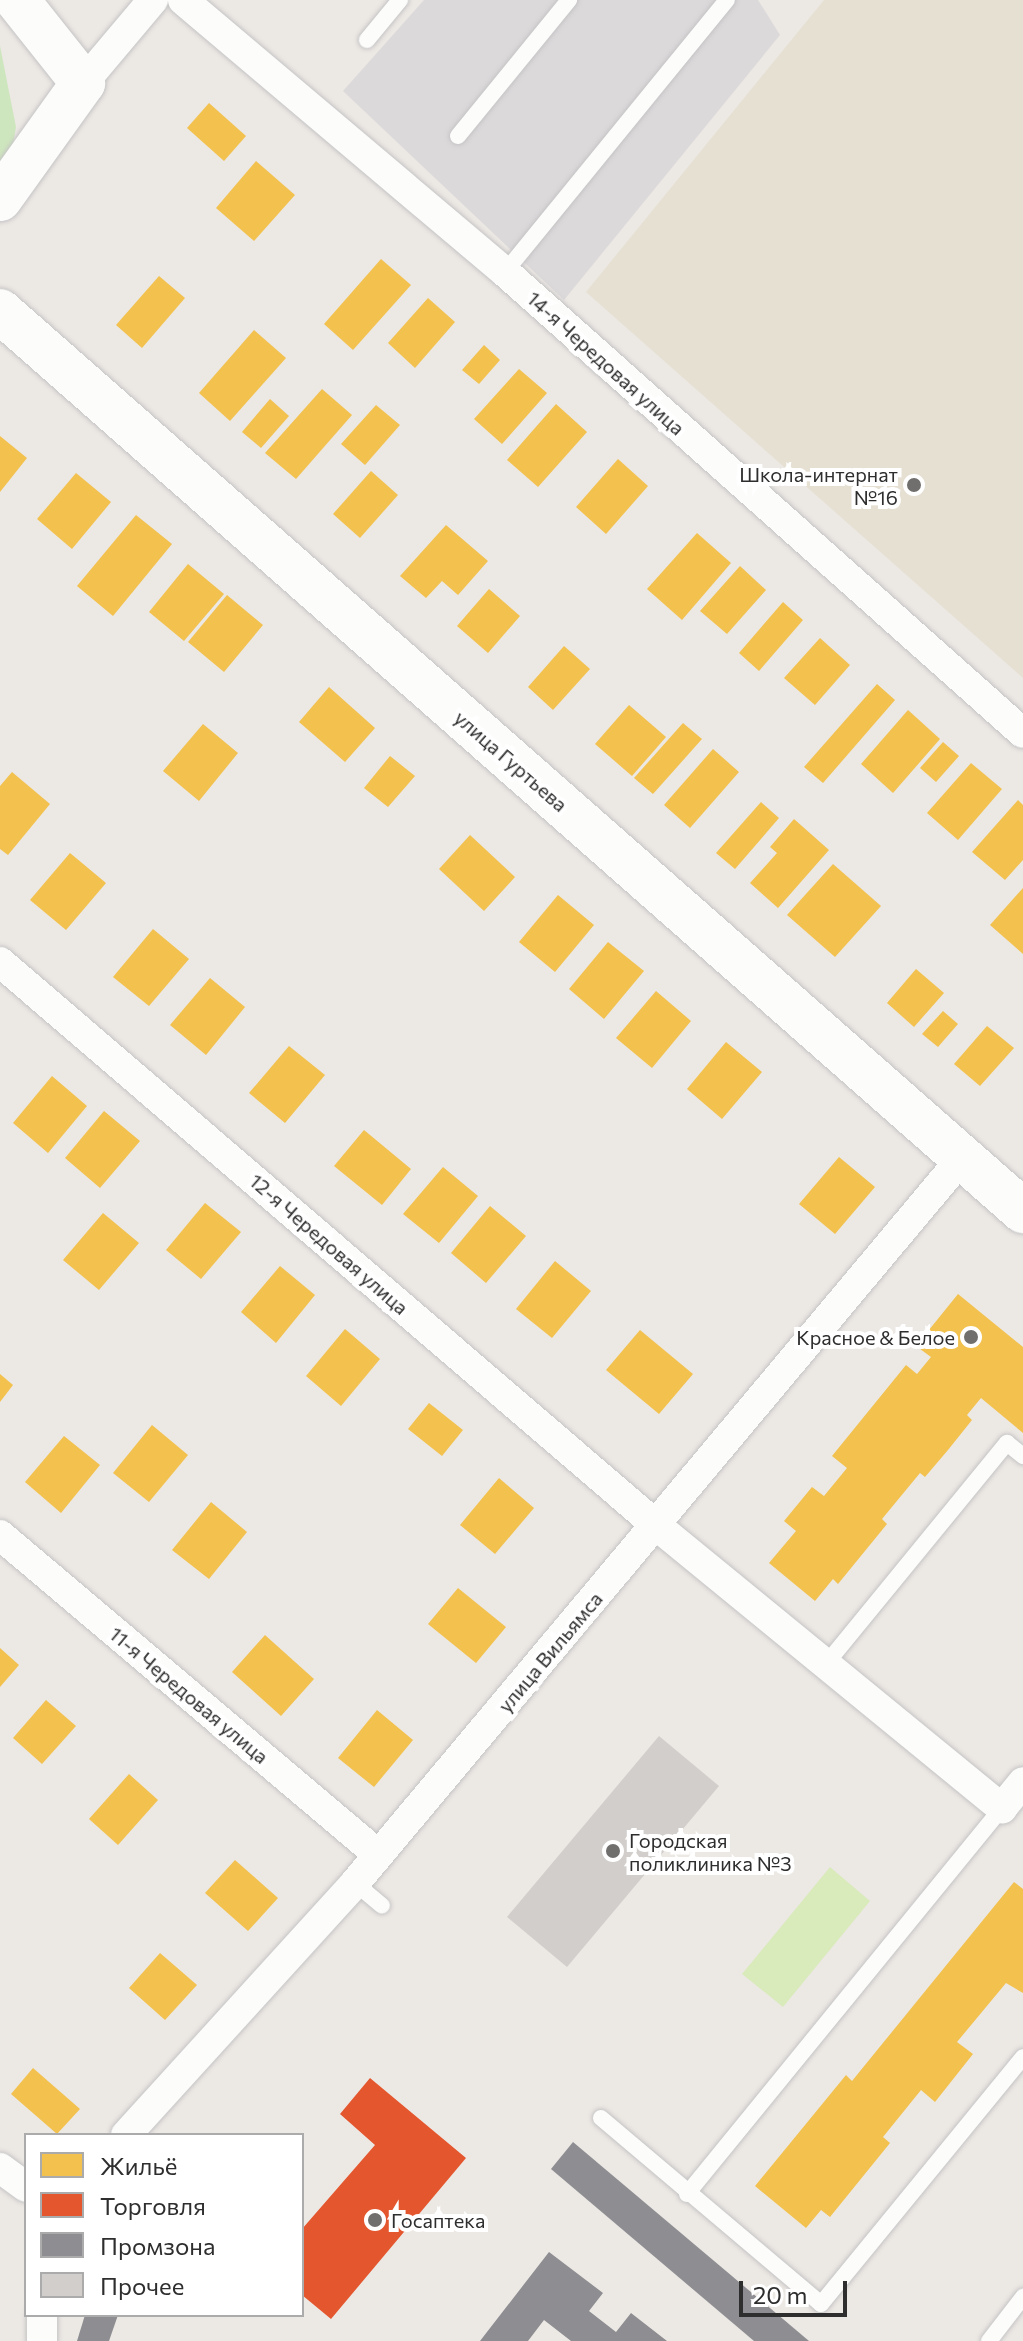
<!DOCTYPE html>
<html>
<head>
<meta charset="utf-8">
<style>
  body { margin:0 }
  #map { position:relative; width:1023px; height:2341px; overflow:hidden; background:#ece8e4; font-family:Commissioner,sans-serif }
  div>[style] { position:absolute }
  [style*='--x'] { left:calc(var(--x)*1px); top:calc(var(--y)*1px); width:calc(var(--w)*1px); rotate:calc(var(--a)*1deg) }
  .industrial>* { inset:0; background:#dcd9db }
  .education>* { inset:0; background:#e6e0d3 }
  .green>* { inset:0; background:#cee6be }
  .pitch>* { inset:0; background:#d9eabb }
  .homes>* { inset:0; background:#f2c14e }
  .shops>* { inset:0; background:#e4572e }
  .industry>* { inset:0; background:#8d8d92 }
  .building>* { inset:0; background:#d1cecb }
  .roads { filter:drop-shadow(0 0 2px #c5c4c5) drop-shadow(0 0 2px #c5c4c5) }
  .service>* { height:16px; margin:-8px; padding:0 8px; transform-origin:8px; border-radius:8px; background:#fcfcfb }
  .minor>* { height:30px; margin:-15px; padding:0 15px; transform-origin:15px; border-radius:15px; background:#fcfcfb }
  .secondary>* { height:44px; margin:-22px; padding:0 22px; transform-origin:22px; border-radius:22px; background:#fcfcfb }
  .dots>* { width:22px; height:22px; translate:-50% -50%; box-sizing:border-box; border:4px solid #fff; border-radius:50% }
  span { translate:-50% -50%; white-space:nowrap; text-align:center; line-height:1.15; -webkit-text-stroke:8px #fff; paint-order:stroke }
  .street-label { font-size:20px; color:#2e2e2e }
  .poi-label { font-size:20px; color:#2e2e2e }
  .right { translate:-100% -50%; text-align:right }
  .left { translate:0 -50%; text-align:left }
  .legend { position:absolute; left:24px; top:2133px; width:280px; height:184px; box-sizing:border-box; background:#fff; border:2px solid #ababab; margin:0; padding:10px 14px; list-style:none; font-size:24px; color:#2e2e2e }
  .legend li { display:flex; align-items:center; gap:16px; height:40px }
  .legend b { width:40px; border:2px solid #ababab }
  .scale { position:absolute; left:739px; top:2281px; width:108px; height:36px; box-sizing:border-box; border:4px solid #2e2e2e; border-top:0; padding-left:10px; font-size:24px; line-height:28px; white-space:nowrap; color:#2e2e2e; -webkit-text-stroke:6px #fff; paint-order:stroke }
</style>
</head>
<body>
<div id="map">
  <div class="industrial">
    <div style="clip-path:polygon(424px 0,758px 0,780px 35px,564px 300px,343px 91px)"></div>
  </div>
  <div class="education">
    <div style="clip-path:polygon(824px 0,1023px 0,1023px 678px,586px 292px)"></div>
  </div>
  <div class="green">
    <div style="clip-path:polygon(0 46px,16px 127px,11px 156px,0 173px)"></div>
  </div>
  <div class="pitch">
    <div style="clip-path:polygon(830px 1867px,870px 1901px,783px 2007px,742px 1974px)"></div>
  </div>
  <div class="homes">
    <div style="clip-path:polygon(209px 103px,246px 136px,224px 161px,187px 128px)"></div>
    <div style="clip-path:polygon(256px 161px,295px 195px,254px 241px,216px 208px)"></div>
    <div style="clip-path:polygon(381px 259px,411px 285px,353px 350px,324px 324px)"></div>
    <div style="clip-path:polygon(159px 276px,185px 298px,142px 348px,116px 325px)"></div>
    <div style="clip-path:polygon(428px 298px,455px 322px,415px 368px,388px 343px)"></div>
    <div style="clip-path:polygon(254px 330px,286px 358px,230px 421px,199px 393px)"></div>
    <div style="clip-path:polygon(484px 345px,500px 360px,479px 384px,462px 370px)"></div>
    <div style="clip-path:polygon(519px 369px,547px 393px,502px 444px,474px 419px)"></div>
    <div style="clip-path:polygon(322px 389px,352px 415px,296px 479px,265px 453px)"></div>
    <div style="clip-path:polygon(270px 399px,289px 416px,261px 448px,242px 432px)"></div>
    <div style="clip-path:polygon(556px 404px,587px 432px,538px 487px,507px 460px)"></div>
    <div style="clip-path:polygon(376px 405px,400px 425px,365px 465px,341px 444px)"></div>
    <div style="clip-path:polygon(0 436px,27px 458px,0 492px)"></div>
    <div style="clip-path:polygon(618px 459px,648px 486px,606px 534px,576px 507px)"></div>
    <div style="clip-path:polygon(371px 471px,398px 495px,360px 538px,333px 514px)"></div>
    <div style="clip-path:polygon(76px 473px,111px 502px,72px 549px,37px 519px)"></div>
    <div style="clip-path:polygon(136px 515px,172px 544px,113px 616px,77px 586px)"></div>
    <div style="clip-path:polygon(446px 525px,488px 561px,458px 595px,442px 581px,426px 598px,400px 576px)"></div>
    <div style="clip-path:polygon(697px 533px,731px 563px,682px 620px,647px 589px)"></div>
    <div style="clip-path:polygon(188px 564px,224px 594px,184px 641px,149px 612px)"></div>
    <div style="clip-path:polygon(740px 566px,766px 590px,727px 634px,700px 611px)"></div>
    <div style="clip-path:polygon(489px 589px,520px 616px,488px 653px,457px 626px)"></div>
    <div style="clip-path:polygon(227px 595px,263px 625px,224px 672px,188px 642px)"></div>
    <div style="clip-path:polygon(783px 602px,803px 620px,759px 671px,739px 653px)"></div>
    <div style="clip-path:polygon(820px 638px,850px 665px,815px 705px,784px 678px)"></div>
    <div style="clip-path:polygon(564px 646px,590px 669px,553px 710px,528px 687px)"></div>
    <div style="clip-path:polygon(877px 684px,895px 700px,823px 783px,804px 767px)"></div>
    <div style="clip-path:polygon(329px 687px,375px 728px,345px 762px,299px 722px)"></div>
    <div style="clip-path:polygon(629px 705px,666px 737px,632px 776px,595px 744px)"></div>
    <div style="clip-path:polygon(908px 710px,940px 739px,893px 793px,861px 764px)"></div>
    <div style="clip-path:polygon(683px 723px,702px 739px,653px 794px,634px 778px)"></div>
    <div style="clip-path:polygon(203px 724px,238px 753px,199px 801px,163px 771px)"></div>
    <div style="clip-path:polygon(943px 742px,959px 756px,936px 782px,920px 768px)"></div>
    <div style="clip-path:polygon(713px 749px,739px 772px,690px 828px,664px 805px)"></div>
    <div style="clip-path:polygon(390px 756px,415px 776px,388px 807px,364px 788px)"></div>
    <div style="clip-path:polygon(971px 763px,1002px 789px,958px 840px,927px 813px)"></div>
    <div style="clip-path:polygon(12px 772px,50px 804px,8px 855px,0 849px,0 786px)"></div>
    <div style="clip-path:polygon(1018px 800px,1023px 805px,1023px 860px,1005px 880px,972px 852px)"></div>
    <div style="clip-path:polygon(761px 802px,779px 818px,735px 869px,716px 853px)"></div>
    <div style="clip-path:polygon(794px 819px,829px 850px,778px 908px,750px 883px,777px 853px,770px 847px)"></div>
    <div style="clip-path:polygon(470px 835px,515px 877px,484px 911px,439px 869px)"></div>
    <div style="clip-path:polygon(70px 853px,106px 883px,66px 930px,30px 900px)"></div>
    <div style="clip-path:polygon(833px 864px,881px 906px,835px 957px,787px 915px)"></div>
    <div style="clip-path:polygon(1023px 888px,1023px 954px,990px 925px)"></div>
    <div style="clip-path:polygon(558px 895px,594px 925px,555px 972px,519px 942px)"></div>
    <div style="clip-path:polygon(153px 929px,189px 959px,149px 1006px,113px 977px)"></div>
    <div style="clip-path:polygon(608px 942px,644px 971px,604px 1019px,569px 989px)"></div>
    <div style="clip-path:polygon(916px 969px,944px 993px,914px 1027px,887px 1003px)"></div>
    <div style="clip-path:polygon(210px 978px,245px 1007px,206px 1055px,170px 1025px)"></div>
    <div style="clip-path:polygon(656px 991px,691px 1021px,652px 1068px,616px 1038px)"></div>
    <div style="clip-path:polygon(943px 1011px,958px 1024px,938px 1047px,922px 1034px)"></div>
    <div style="clip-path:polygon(987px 1026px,1014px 1048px,980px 1086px,954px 1064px)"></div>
    <div style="clip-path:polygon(726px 1042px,762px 1072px,722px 1119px,687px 1089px)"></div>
    <div style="clip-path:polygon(289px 1046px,325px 1075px,285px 1123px,249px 1093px)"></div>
    <div style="clip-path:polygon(52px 1076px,87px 1106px,48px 1153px,13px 1123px)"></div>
    <div style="clip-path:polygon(104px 1111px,140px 1141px,100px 1188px,65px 1158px)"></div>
    <div style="clip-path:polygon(364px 1130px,411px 1169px,382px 1205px,334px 1166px)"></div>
    <div style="clip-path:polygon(839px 1157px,875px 1187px,835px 1234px,799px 1204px)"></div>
    <div style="clip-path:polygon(443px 1167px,478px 1196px,439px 1243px,403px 1214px)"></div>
    <div style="clip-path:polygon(205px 1203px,241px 1232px,201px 1279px,166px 1250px)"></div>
    <div style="clip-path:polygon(490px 1206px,526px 1236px,486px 1283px,451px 1253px)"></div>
    <div style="clip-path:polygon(103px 1213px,139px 1243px,99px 1290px,63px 1260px)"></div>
    <div style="clip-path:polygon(555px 1261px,591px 1291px,552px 1338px,516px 1309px)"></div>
    <div style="clip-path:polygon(280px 1266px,315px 1295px,276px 1343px,241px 1312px)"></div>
    <div style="clip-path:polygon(958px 1294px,1023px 1347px,1023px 1433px,981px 1398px,967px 1415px,972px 1420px,948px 1450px,925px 1477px,920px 1473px,882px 1519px,887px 1524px,838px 1584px,833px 1579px,815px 1601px,769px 1563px,796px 1531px,784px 1521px,812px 1487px,824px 1496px,847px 1468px,832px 1456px,906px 1365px,917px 1374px,931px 1357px,916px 1346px)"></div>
    <div style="clip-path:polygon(345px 1329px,380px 1359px,341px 1406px,306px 1376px)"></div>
    <div style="clip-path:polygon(640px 1330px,693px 1374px,659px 1414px,606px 1370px)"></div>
    <div style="clip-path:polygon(0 1374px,13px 1385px,0 1402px)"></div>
    <div style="clip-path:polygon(429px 1403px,463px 1430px,442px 1456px,408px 1429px)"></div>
    <div style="clip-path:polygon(152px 1425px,188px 1455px,149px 1502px,113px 1473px)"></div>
    <div style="clip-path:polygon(64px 1436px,100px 1465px,61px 1513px,25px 1482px)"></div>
    <div style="clip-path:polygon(499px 1478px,534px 1508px,495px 1554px,460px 1525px)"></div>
    <div style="clip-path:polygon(211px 1502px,247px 1532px,209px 1579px,172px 1550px)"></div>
    <div style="clip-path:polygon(458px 1588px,506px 1627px,476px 1663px,428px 1624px)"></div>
    <div style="clip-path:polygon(265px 1635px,314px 1679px,281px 1716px,232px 1672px)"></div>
    <div style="clip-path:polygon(0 1648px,19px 1665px,0 1687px)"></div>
    <div style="clip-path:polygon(46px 1700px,76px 1726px,42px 1764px,13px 1738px)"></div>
    <div style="clip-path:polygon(377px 1710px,413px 1740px,374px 1787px,338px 1758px)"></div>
    <div style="clip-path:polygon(129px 1774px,158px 1800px,118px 1845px,89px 1819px)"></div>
    <div style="clip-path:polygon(235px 1860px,278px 1898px,248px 1931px,205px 1893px)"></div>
    <div style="clip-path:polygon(1014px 1882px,1023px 1889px,1023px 1993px,1006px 1983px,957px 2042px,973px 2054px,935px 2102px,921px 2090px,883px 2137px,890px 2143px,830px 2217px,821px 2210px,806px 2228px,755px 2186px,846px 2075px,852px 2081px)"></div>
    <div style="clip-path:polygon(160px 1953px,197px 1985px,165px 2020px,129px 1988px)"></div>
    <div style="clip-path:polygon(33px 2068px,80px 2109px,57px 2134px,11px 2094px)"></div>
  </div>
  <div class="shops">
    <div style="clip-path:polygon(370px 2078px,466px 2158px,331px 2319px,302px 2295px,302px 2229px,375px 2145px,340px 2114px)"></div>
  </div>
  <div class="industry">
    <div style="clip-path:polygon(573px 2142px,809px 2341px,754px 2341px,551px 2169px)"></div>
    <div style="clip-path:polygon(549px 2252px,603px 2293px,589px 2311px,616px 2332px,631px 2313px,667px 2341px,571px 2341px,544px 2320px,528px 2341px,480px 2341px)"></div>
    <div style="clip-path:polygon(85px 2315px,118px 2315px,109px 2341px,77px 2341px)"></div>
  </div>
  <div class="building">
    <div style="clip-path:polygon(659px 1736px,719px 1786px,567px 1967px,507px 1917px)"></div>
  </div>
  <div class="roads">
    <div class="service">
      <div style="--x:367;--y:40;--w:52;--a:-50.5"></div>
      <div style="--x:458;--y:136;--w:176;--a:-50.8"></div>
      <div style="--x:505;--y:272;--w:351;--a:-50.8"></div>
      <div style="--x:826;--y:1664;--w:286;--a:-50.7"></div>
      <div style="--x:1007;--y:1443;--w:21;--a:39"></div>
      <div style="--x:355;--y:1883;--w:35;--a:40"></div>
      <div style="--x:601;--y:2118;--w:288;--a:40.2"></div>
      <div style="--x:821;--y:2304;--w:319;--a:-50.7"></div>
      <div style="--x:687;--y:2194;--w:498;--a:-50.8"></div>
      <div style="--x:989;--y:2341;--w:56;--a:-52.3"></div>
    </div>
    <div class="minor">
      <div style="--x:183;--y:0;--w:422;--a:40.2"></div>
      <div style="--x:505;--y:272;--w:693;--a:41.67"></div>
      <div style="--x:83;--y:83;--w:109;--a:-49.9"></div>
      <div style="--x:0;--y:962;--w:866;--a:40.64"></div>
      <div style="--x:657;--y:1526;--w:446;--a:39.3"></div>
      <div style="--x:1002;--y:1808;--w:33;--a:-51"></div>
      <div style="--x:0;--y:1535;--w:495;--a:40.2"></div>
      <div style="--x:126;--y:2135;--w:341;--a:-47.7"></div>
      <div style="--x:355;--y:1883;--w:946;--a:-50.06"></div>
      <div style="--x:0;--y:2168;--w:32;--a:36"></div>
      <div style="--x:42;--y:2341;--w:26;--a:-90"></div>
    </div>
    <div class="secondary">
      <div style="--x:0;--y:199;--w:143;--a:-54.4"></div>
      <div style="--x:83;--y:83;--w:106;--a:-128.5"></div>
      <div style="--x:0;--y:311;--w:1363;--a:41.34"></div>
    </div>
  </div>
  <div class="dots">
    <div style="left:914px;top:485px;background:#706f6e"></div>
    <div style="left:971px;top:1337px;background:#706f6e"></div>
    <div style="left:613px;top:1851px;background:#706f6e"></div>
    <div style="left:375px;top:2220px;background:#706f6e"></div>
  </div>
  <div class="street-label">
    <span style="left:606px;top:363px;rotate:42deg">14-я Чередовая улица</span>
    <span style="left:511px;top:761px;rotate:41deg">улица Гуртьева</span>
    <span style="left:329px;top:1244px;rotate:41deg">12-я Чередовая улица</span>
    <span style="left:550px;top:1652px;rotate:-50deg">улица Вильямса</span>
    <span style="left:189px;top:1695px;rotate:40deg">11-я Чередовая улица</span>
  </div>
  <div class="poi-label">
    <span class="right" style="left:898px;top:486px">Школа-интернат<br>№16</span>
    <span class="right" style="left:955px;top:1337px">Красное &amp; Белое</span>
    <span class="left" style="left:629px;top:1852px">Городская<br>поликлиника №3</span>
    <span class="left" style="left:391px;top:2220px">Госаптека</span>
  </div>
  <ul class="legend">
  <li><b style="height:22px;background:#f2c14e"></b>Жильё</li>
  <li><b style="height:22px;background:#e4572e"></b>Торговля</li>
  <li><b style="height:22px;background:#8d8d92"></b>Промзона</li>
  <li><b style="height:22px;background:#d1cecb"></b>Прочее</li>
  </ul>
  <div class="scale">20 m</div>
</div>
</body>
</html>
